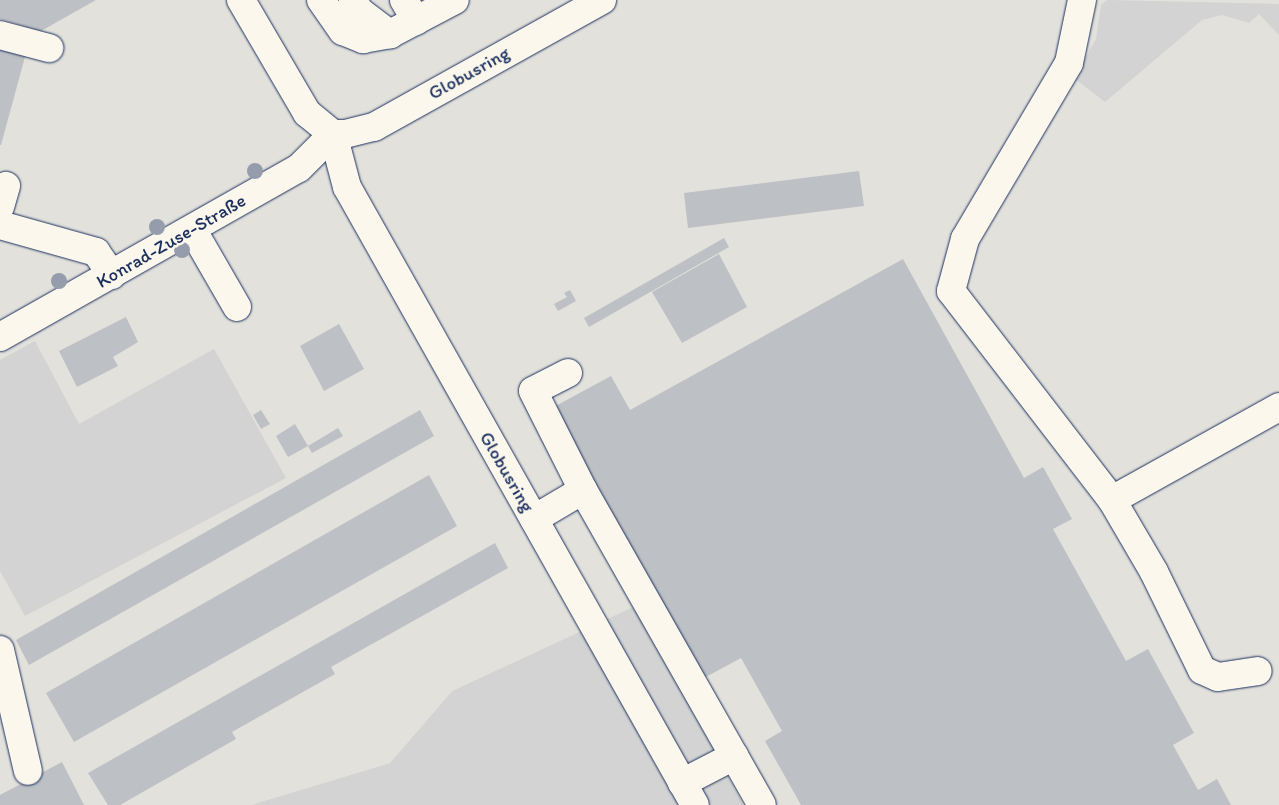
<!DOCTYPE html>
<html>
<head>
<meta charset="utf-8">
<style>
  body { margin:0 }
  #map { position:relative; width:1279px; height:805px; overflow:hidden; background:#f2efe6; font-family:Itim,sans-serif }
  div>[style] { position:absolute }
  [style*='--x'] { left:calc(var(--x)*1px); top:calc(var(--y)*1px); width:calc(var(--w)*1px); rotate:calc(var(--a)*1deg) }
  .built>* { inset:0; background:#e2e1dc }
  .green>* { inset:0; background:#d2d3d2 }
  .building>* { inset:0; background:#bdc0c4 }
  .roads { filter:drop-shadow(0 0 1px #1b2f5e) drop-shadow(0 0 1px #1b2f5e) }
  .minor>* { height:28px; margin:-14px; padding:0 14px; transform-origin:14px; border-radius:14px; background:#fbf7ec }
  .trees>* { width:16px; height:16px; margin:-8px; border-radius:50%; background:#959cab }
  span { translate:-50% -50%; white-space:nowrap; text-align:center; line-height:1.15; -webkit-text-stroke:5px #fbf7ec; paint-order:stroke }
  .street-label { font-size:19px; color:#1b2f5e }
</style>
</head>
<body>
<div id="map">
  <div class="built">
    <div style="clip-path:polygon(0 0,1279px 0,1279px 805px,744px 805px,635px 606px,452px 691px,390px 763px,251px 805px,0 805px)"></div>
  </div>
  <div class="green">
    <div style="clip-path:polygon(1107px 0,1279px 4px,1279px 35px,1259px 14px,1249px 23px,1222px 15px,1202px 20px,1105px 102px,1074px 78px,1096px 39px,1101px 5px)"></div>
    <div style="clip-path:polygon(35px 341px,79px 424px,214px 349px,286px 478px,25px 616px,0 571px,0 360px)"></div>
    <div style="clip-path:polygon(635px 606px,744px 805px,251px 805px,390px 763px,452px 691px)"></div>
  </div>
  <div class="building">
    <div style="clip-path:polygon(0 0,96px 0,41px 31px,0 19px)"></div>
    <div style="clip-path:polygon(0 45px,26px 53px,1px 145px,0 145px)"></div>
    <div style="clip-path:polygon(859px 171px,864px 206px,688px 228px,684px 193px)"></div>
    <div style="clip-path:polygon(724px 238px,729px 247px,589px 327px,584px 318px)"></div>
    <div style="clip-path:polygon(719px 254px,747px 307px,682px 343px,652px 292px)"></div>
    <div style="clip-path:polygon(903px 259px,1024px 478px,1043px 467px,1072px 519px,1053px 529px,1126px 661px,1148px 649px,1194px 733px,1173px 745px,1198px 790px,1217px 779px,1231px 805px,801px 805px,765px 741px,782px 731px,741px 658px,702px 679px,552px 408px,611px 376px,630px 410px)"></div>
    <div style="clip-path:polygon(570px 290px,576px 301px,558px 311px,554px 304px,567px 297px,564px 293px)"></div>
    <div style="clip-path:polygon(126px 317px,138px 342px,113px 357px,118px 366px,77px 387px,59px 351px)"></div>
    <div style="clip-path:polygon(339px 324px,364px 369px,324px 391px,300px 346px)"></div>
    <div style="clip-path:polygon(261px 410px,270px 424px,261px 429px,253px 415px)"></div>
    <div style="clip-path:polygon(420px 410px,434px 436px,29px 665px,16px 640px)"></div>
    <div style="clip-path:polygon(295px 424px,308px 446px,288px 457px,276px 436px)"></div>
    <div style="clip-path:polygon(338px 428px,343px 436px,312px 453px,308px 446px)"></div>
    <div style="clip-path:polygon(429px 475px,457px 526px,74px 742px,46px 693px)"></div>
    <div style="clip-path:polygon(495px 543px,508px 568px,331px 667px,335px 674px,232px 732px,236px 739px,120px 805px,108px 805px,88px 773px)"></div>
    <div style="clip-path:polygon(62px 762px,84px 805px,0 805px,0 795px)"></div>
  </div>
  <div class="roads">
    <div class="minor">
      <div style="--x:241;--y:0;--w:131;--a:59.7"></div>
      <div style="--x:307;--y:113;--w:33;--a:39"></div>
      <div style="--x:333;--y:134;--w:12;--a:0"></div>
      <div style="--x:345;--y:134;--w:30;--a:-14"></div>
      <div style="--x:374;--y:127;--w:261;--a:-29.1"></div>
      <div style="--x:321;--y:0;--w:38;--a:55"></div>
      <div style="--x:343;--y:31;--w:22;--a:22"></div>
      <div style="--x:363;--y:39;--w:27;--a:-10"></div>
      <div style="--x:390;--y:34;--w:73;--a:-27.6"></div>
      <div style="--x:353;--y:0;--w:13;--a:61"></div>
      <div style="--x:359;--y:11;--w:39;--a:37"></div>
      <div style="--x:404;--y:0;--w:24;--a:60"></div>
      <div style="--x:1082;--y:0;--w:64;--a:101.7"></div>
      <div style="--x:1069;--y:63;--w:204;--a:120.6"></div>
      <div style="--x:965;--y:239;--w:54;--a:105.1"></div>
      <div style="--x:951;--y:291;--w:264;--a:52.4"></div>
      <div style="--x:1112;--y:500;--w:83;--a:59.7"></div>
      <div style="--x:1154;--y:572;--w:109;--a:63.9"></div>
      <div style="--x:1202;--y:670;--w:17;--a:24"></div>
      <div style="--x:1218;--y:677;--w:40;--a:-8.5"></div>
      <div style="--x:0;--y:35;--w:51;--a:14.9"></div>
      <div style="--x:333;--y:134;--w:55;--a:75.2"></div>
      <div style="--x:347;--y:187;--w:709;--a:60.62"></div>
      <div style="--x:0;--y:207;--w:22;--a:-74"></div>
      <div style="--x:0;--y:225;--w:100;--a:15.7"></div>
      <div style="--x:96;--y:252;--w:28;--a:55"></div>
      <div style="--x:192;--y:229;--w:90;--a:60"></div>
      <div style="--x:0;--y:337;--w:343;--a:-29.5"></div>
      <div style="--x:299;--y:168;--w:48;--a:-45"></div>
      <div style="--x:568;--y:373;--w:39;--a:153"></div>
      <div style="--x:533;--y:391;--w:111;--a:63.2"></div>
      <div style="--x:583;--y:490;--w:362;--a:60.4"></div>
      <div style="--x:1112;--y:500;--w:191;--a:-29.1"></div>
      <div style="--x:534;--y:519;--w:57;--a:-30.6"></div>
      <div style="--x:0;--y:650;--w:124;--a:77"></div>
      <div style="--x:682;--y:783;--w:59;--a:-27.4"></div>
    </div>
  </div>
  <div class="trees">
    <div style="left:255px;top:171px"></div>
    <div style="left:157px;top:227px"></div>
    <div style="left:182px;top:250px"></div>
    <div style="left:59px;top:281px"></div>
  </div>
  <div class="street-label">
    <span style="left:469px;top:73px;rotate:-29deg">Globusring</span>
    <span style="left:171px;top:241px;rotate:-30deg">Konrad-Zuse-Straße</span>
    <span style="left:507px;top:472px;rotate:60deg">Globusring</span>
  </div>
</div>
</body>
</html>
